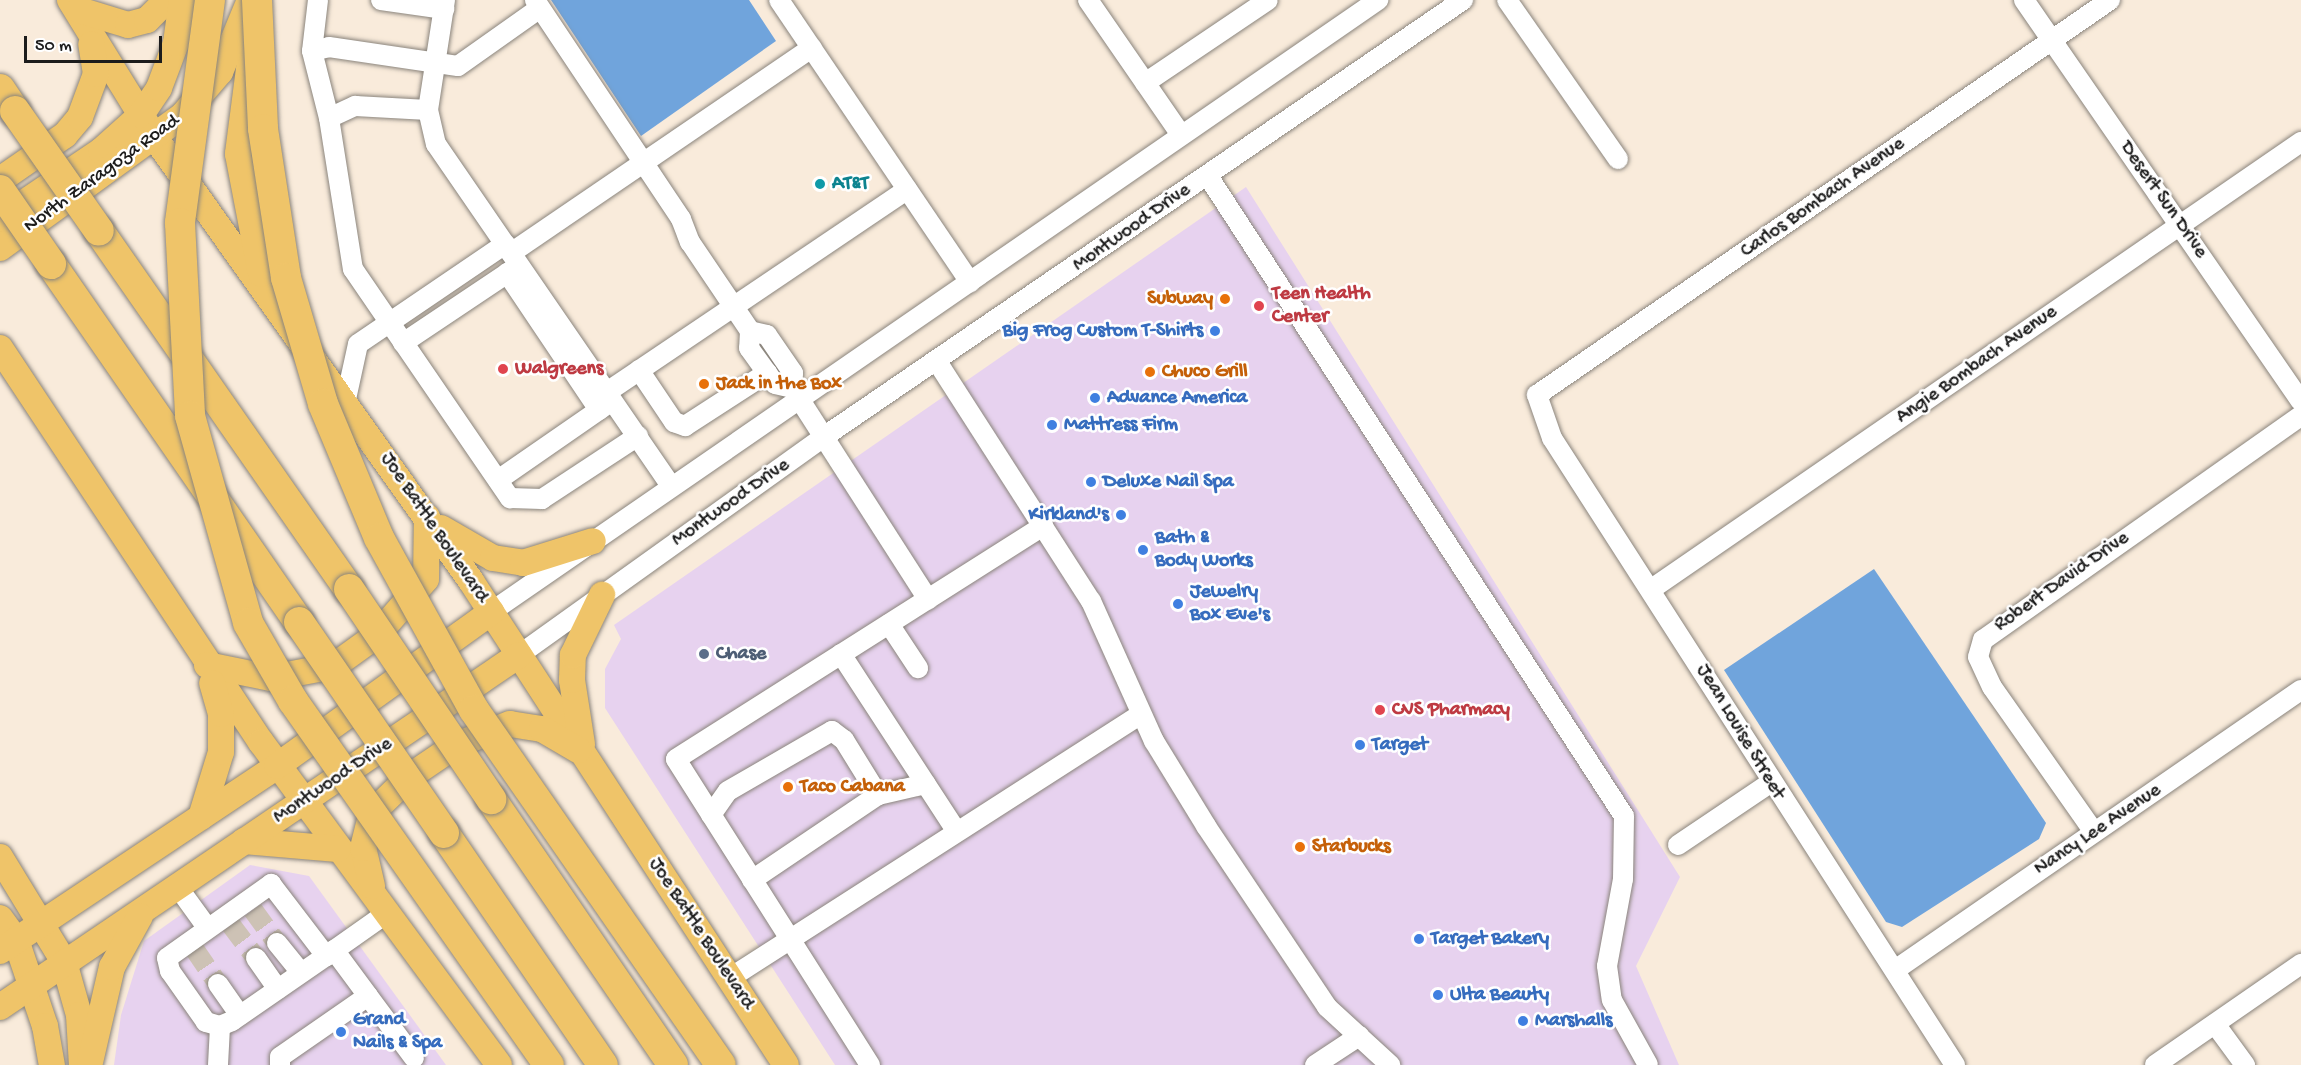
<!DOCTYPE html>
<html>
<head>
<meta charset="utf-8">
<style>
  body { margin:0 }
  #map { position:relative; width:2301px; height:1065px; overflow:hidden; background:#f9ebdb; font-family:"Gochi Hand",sans-serif }
  div>[style] { position:absolute }
  [style*='--x'] { left:calc(var(--x)*1px); top:calc(var(--y)*1px); width:calc(var(--w)*1px); rotate:calc(var(--a)*1deg) }
  .built>* { inset:0; background:#e7d2ef }
  .water>* { inset:0; background:#70a4dc }
  .minor-tunnel>* { height:20px; margin-top:-10px; transform-origin:0; background:repeating-linear-gradient(90deg,#cdc2b5 0 20px,transparent 0 30px) }
  .roads { filter:drop-shadow(0 0 2px #8a847c) drop-shadow(0 0 2px #8a847c) }
  .minor>* { height:20px; margin:-10px; padding:0 10px; transform-origin:10px; border-radius:10px; background:#fff }
  .major>* { height:26px; margin:-13px; padding:0 13px; transform-origin:13px; border-radius:13px; background:#efc469 }
  .highway>* { height:30px; margin:-15px; padding:0 15px; transform-origin:15px; border-radius:15px; background:#efc469 }
  .bridges { filter:drop-shadow(0 0 2px #8a847c) drop-shadow(0 0 2px #8a847c) }
  .highway-bridge>* { height:30px; margin:-15px; padding:0 15px; transform-origin:15px; border-radius:15px; background:#efc469 }
  .dots>* { width:16px; height:16px; translate:-50% -50%; box-sizing:border-box; border:3px solid #fff; border-radius:50% }
  span { translate:-50% -50%; white-space:nowrap; text-align:center; line-height:1.15; -webkit-text-stroke:5px #fff; paint-order:stroke }
  .street-label { font-size:20px; color:#1c1c1c }
  .culture-label { font-size:20px; color:#0d838f; font-weight:700 }
  .left { translate:0 -50%; text-align:left }
  .health-label { font-size:20px; color:#be3a42; font-weight:700 }
  .food-label { font-size:20px; color:#c56008; font-weight:700 }
  .right { translate:-100% -50%; text-align:right }
  .shop-label { font-size:20px; color:#366cbe; font-weight:700 }
  .service-label { font-size:20px; color:#4e5e75; font-weight:700 }
  .scale { position:absolute; left:24px; top:36px; width:138px; height:27px; box-sizing:border-box; border:3px solid #1c1c1c; border-top:0; padding-left:8px; font-size:18px; line-height:21px; white-space:nowrap; color:#1c1c1c; -webkit-text-stroke:4px #fff; paint-order:stroke }
</style>
</head>
<body>
<div id="map">
  <div class="built">
    <div style="clip-path:polygon(1246px 187px,1680px 877px,1636px 966px,1679px 1065px,835px 1065px,605px 708px,605px 669px,621px 639px,614px 625px)"></div>
    <div style="clip-path:polygon(250px 865px,309px 876px,446px 1065px,114px 1065px,121px 1015px,144px 941px)"></div>
  </div>
  <div class="water">
    <div style="clip-path:polygon(551px 0,749px 0,776px 41px,641px 136px)"></div>
    <div style="clip-path:polygon(1874px 569px,2046px 823px,2039px 839px,1902px 927px,1886px 922px,1724px 670px)"></div>
  </div>
  <div class="minor-tunnel">
    <div style="--x:253;--y:910;--w:41;--a:54"></div>
    <div style="--x:231;--y:925;--w:41;--a:52.9"></div>
    <div style="--x:195;--y:950;--w:41;--a:55.9"></div>
  </div>
  <div class="roads">
    <div class="minor">
      <div style="--x:318;--y:0;--w:51;--a:96.7"></div>
      <div style="--x:312;--y:51;--w:69;--a:75.8"></div>
      <div style="--x:329;--y:118;--w:153;--a:81"></div>
      <div style="--x:353;--y:269;--w:278;--a:55.6"></div>
      <div style="--x:510;--y:498;--w:32;--a:2"></div>
      <div style="--x:542;--y:499;--w:115;--a:-33.3"></div>
      <div style="--x:381;--y:0;--w:64;--a:8.1"></div>
      <div style="--x:445;--y:0;--w:111;--a:98.8"></div>
      <div style="--x:428;--y:110;--w:35;--a:77"></div>
      <div style="--x:436;--y:144;--w:416;--a:55.5"></div>
      <div style="--x:535;--y:0;--w:263;--a:56.3"></div>
      <div style="--x:681;--y:219;--w:25;--a:69"></div>
      <div style="--x:690;--y:242;--w:107;--a:56"></div>
      <div style="--x:750;--y:331;--w:17;--a:93"></div>
      <div style="--x:749;--y:348;--w:44;--a:54.2"></div>
      <div style="--x:775;--y:384;--w:17;--a:13"></div>
      <div style="--x:792;--y:388;--w:15;--a:-86"></div>
      <div style="--x:793;--y:373;--w:46;--a:-124.4"></div>
      <div style="--x:767;--y:335;--w:17;--a:-167"></div>
      <div style="--x:779;--y:0;--w:341;--a:55.9"></div>
      <div style="--x:1088;--y:0;--w:164;--a:55.4"></div>
      <div style="--x:1507;--y:0;--w:194;--a:55.1"></div>
      <div style="--x:2024;--y:0;--w:487;--a:55.4"></div>
      <div style="--x:312;--y:51;--w:17;--a:-13"></div>
      <div style="--x:329;--y:47;--w:130;--a:8.4"></div>
      <div style="--x:458;--y:66;--w:100;--a:-35.3"></div>
      <div style="--x:1145;--y:83;--w:148;--a:-34"></div>
      <div style="--x:329;--y:118;--w:29;--a:-25"></div>
      <div style="--x:355;--y:106;--w:73;--a:3.1"></div>
      <div style="--x:1208;--y:176;--w:763;--a:56.98"></div>
      <div style="--x:1624;--y:816;--w:63;--a:90.9"></div>
      <div style="--x:1623;--y:879;--w:88;--a:100.4"></div>
      <div style="--x:1607;--y:966;--w:34;--a:82"></div>
      <div style="--x:1612;--y:1000;--w:74;--a:61"></div>
      <div style="--x:511;--y:253;--w:364;--a:-34.3"></div>
      <div style="--x:507;--y:273;--w:165;--a:56.1"></div>
      <div style="--x:403;--y:343;--w:138;--a:-33.8"></div>
      <div style="--x:938;--y:363;--w:283;--a:57.3"></div>
      <div style="--x:1091;--y:601;--w:154;--a:65.8"></div>
      <div style="--x:1154;--y:741;--w:100;--a:58.5"></div>
      <div style="--x:1206;--y:826;--w:218;--a:56.2"></div>
      <div style="--x:1327;--y:1007;--w:86;--a:42.6"></div>
      <div style="--x:639;--y:370;--w:63;--a:56.1"></div>
      <div style="--x:674;--y:422;--w:12;--a:20"></div>
      <div style="--x:685;--y:426;--w:98;--a:-32.9"></div>
      <div style="--x:793;--y:389;--w:250;--a:57.3"></div>
      <div style="--x:607;--y:392;--w:362;--a:-34"></div>
      <div style="--x:346;--y:399;--w:56;--a:-77.7"></div>
      <div style="--x:358;--y:344;--w:178;--a:-34.2"></div>
      <div style="--x:498;--y:480;--w:135;--a:-34.7"></div>
      <div style="--x:1653;--y:588;--w:787;--a:-34.54"></div>
      <div style="--x:491;--y:612;--w:1078;--a:-34.6"></div>
      <div style="--x:889;--y:624;--w:53;--a:56.6"></div>
      <div style="--x:841;--y:654;--w:212;--a:56.9"></div>
      <div style="--x:519;--y:655;--w:376;--a:-35.6"></div>
      <div style="--x:825;--y:436;--w:773;--a:-34.35"></div>
      <div style="--x:711;--y:815;--w:29;--a:-55"></div>
      <div style="--x:728;--y:791;--w:120;--a:-30"></div>
      <div style="--x:832;--y:731;--w:15;--a:37"></div>
      <div style="--x:844;--y:740;--w:65;--a:58.3"></div>
      <div style="--x:2094;--y:832;--w:177;--a:-125.1"></div>
      <div style="--x:1992;--y:687;--w:33;--a:-115"></div>
      <div style="--x:1978;--y:657;--w:18;--a:-74"></div>
      <div style="--x:1983;--y:640;--w:389;--a:-35.2"></div>
      <div style="--x:1678;--y:845;--w:111;--a:-34"></div>
      <div style="--x:752;--y:880;--w:152;--a:-34"></div>
      <div style="--x:878;--y:795;--w:49;--a:-12.9"></div>
      <div style="--x:271;--y:884;--w:91;--a:52.6"></div>
      <div style="--x:326;--y:956;--w:114;--a:145.3"></div>
      <div style="--x:232;--y:1021;--w:13;--a:157"></div>
      <div style="--x:220;--y:1026;--w:15;--a:-164"></div>
      <div style="--x:206;--y:1022;--w:62;--a:-125.2"></div>
      <div style="--x:170;--y:971;--w:13;--a:-103"></div>
      <div style="--x:167;--y:958;--w:128;--a:-35.4"></div>
      <div style="--x:177;--y:886;--w:49;--a:54.1"></div>
      <div style="--x:277;--y:943;--w:38;--a:51"></div>
      <div style="--x:334;--y:950;--w:57;--a:53.5"></div>
      <div style="--x:326;--y:956;--w:75;--a:-35.2"></div>
      <div style="--x:256;--y:958;--w:38;--a:55"></div>
      <div style="--x:1895;--y:970;--w:493;--a:-34.6"></div>
      <div style="--x:730;--y:978;--w:488;--a:-32.7"></div>
      <div style="--x:218;--y:984;--w:38;--a:55"></div>
      <div style="--x:2215;--y:1024;--w:51;--a:53.8"></div>
      <div style="--x:218;--y:1065;--w:39;--a:-87"></div>
      <div style="--x:280;--y:1065;--w:8;--a:-90"></div>
      <div style="--x:280;--y:1057;--w:107;--a:-34.7"></div>
      <div style="--x:368;--y:996;--w:77;--a:53.4"></div>
      <div style="--x:870;--y:1065;--w:362;--a:-122.4"></div>
      <div style="--x:676;--y:759;--w:435;--a:-32.4"></div>
      <div style="--x:1315;--y:1065;--w:53;--a:-33.4"></div>
      <div style="--x:1955;--y:1065;--w:745;--a:-122.73"></div>
      <div style="--x:1552;--y:438;--w:46;--a:-109.2"></div>
      <div style="--x:1537;--y:395;--w:696;--a:-34.58"></div>
      <div style="--x:2155;--y:1065;--w:178;--a:-34.7"></div>
    </div>
    <div class="major">
      <div style="--x:70;--y:0;--w:163;--a:58.3"></div>
      <div style="--x:156;--y:139;--w:543;--a:54.52"></div>
      <div style="--x:471;--y:581;--w:577;--a:56.94"></div>
      <div style="--x:79;--y:10;--w:51;--a:17"></div>
      <div style="--x:128;--y:25;--w:20;--a:-15"></div>
      <div style="--x:147;--y:20;--w:28;--a:-45"></div>
      <div style="--x:253;--y:38;--w:117;--a:97.4"></div>
      <div style="--x:238;--y:154;--w:122;--a:79.1"></div>
      <div style="--x:0;--y:180;--w:79;--a:-34.7"></div>
      <div style="--x:65;--y:135;--w:23;--a:-50"></div>
      <div style="--x:80;--y:117;--w:46;--a:-69.6"></div>
      <div style="--x:96;--y:74;--w:30;--a:-99"></div>
      <div style="--x:0;--y:219;--w:122;--a:-34"></div>
      <div style="--x:101;--y:151;--w:54;--a:-42"></div>
      <div style="--x:141;--y:115;--w:32;--a:-56"></div>
      <div style="--x:159;--y:88;--w:48;--a:-69.3"></div>
      <div style="--x:176;--y:43;--w:43;--a:-82.1"></div>
      <div style="--x:0;--y:248;--w:226;--a:-36"></div>
      <div style="--x:183;--y:115;--w:57;--a:-49.3"></div>
      <div style="--x:220;--y:72;--w:78;--a:-67.4"></div>
      <div style="--x:0;--y:348;--w:473;--a:56.5"></div>
      <div style="--x:261;--y:742;--w:401;--a:53.6"></div>
      <div style="--x:441;--y:528;--w:60;--a:30"></div>
      <div style="--x:493;--y:558;--w:30;--a:9"></div>
      <div style="--x:523;--y:563;--w:73;--a:-17.4"></div>
      <div style="--x:207;--y:665;--w:65;--a:11.5"></div>
      <div style="--x:271;--y:678;--w:64;--a:-10.8"></div>
      <div style="--x:334;--y:666;--w:53;--a:-35.8"></div>
      <div style="--x:377;--y:635;--w:74;--a:-48.8"></div>
      <div style="--x:426;--y:579;--w:62;--a:-89.1"></div>
      <div style="--x:582;--y:744;--w:65;--a:-98.9"></div>
      <div style="--x:572;--y:680;--w:25;--a:-88"></div>
      <div style="--x:573;--y:655;--w:67;--a:-64.2"></div>
      <div style="--x:201;--y:817;--w:68;--a:-72.9"></div>
      <div style="--x:221;--y:752;--w:38;--a:-90"></div>
      <div style="--x:221;--y:714;--w:32;--a:-106"></div>
      <div style="--x:244;--y:841;--w:94;--a:4.9"></div>
      <div style="--x:0;--y:857;--w:123;--a:58.6"></div>
      <div style="--x:64;--y:962;--w:55;--a:74.2"></div>
      <div style="--x:79;--y:1015;--w:50;--a:86.6"></div>
      <div style="--x:372;--y:886;--w:39;--a:-103"></div>
      <div style="--x:363;--y:848;--w:36;--a:-76"></div>
      <div style="--x:372;--y:813;--w:52;--a:-44.2"></div>
      <div style="--x:409;--y:777;--w:57;--a:-34.2"></div>
      <div style="--x:456;--y:745;--w:58;--a:-21.3"></div>
      <div style="--x:510;--y:724;--w:32;--a:9"></div>
      <div style="--x:542;--y:729;--w:42;--a:30.3"></div>
      <div style="--x:0;--y:918;--w:27;--a:54"></div>
      <div style="--x:16;--y:940;--w:91;--a:71.4"></div>
      <div style="--x:45;--y:1026;--w:40;--a:80"></div>
      <div style="--x:0;--y:951;--w:333;--a:-33.7"></div>
      <div style="--x:277;--y:766;--w:264;--a:-35.7"></div>
      <div style="--x:0;--y:1007;--w:627;--a:-34.15"></div>
      <div style="--x:90;--y:1062;--w:98;--a:-77"></div>
      <div style="--x:112;--y:967;--w:58;--a:-61.2"></div>
    </div>
    <div class="highway">
      <div style="--x:0;--y:89;--w:27;--a:56"></div>
      <div style="--x:99;--y:231;--w:437;--a:55.1"></div>
      <div style="--x:51;--y:264;--w:436;--a:55.3"></div>
      <div style="--x:491;--y:799;--w:322;--a:55.6"></div>
      <div style="--x:444;--y:833;--w:281;--a:55.6"></div>
    </div>
  </div>
  <div class="bridges">
    <div class="highway-bridge">
      <div style="--x:210;--y:0;--w:225;--a:97.7"></div>
      <div style="--x:180;--y:223;--w:193;--a:87"></div>
      <div style="--x:190;--y:416;--w:215;--a:74.3"></div>
      <div style="--x:248;--y:623;--w:90;--a:60"></div>
      <div style="--x:293;--y:701;--w:445;--a:54.9"></div>
      <div style="--x:257;--y:0;--w:129;--a:87.3"></div>
      <div style="--x:263;--y:129;--w:151;--a:81.2"></div>
      <div style="--x:286;--y:278;--w:131;--a:73.6"></div>
      <div style="--x:323;--y:404;--w:145;--a:67.3"></div>
      <div style="--x:379;--y:538;--w:196;--a:61.1"></div>
      <div style="--x:474;--y:710;--w:432;--a:55.2"></div>
      <div style="--x:15;--y:111;--w:146;--a:55"></div>
      <div style="--x:0;--y:190;--w:90;--a:55.4"></div>
      <div style="--x:349;--y:589;--w:254;--a:55.9"></div>
      <div style="--x:299;--y:622;--w:256;--a:55.5"></div>
    </div>
  </div>
  <div class="dots">
    <div style="left:820px;top:184px;background:#0f9aa8"></div>
    <div style="left:1225px;top:299px;background:#e8710a"></div>
    <div style="left:1259px;top:306px;background:#e0444e"></div>
    <div style="left:1215px;top:331px;background:#3f7fe0"></div>
    <div style="left:503px;top:369px;background:#e0444e"></div>
    <div style="left:1150px;top:372px;background:#e8710a"></div>
    <div style="left:704px;top:384px;background:#e8710a"></div>
    <div style="left:1095px;top:398px;background:#3f7fe0"></div>
    <div style="left:1052px;top:425px;background:#3f7fe0"></div>
    <div style="left:1091px;top:482px;background:#3f7fe0"></div>
    <div style="left:1121px;top:515px;background:#3f7fe0"></div>
    <div style="left:1143px;top:550px;background:#3f7fe0"></div>
    <div style="left:1178px;top:604px;background:#3f7fe0"></div>
    <div style="left:704px;top:654px;background:#5c6f8a"></div>
    <div style="left:1380px;top:710px;background:#e0444e"></div>
    <div style="left:1360px;top:745px;background:#3f7fe0"></div>
    <div style="left:788px;top:787px;background:#e8710a"></div>
    <div style="left:1300px;top:847px;background:#e8710a"></div>
    <div style="left:1419px;top:939px;background:#3f7fe0"></div>
    <div style="left:1438px;top:995px;background:#3f7fe0"></div>
    <div style="left:1523px;top:1021px;background:#3f7fe0"></div>
    <div style="left:341px;top:1032px;background:#3f7fe0"></div>
  </div>
  <div class="street-label">
    <span style="left:102px;top:174px;rotate:-36deg">North Zaragoza Road</span>
    <span style="left:1823px;top:198px;rotate:-35deg">Carlos Bombach Avenue</span>
    <span style="left:2163px;top:200px;rotate:55deg">Desert Sun Drive</span>
    <span style="left:1132px;top:228px;rotate:-35deg">Montwood Drive</span>
    <span style="left:1977px;top:365px;rotate:-35deg">Angie Bombach Avenue</span>
    <span style="left:731px;top:503px;rotate:-35deg">Montwood Drive</span>
    <span style="left:434px;top:528px;rotate:56deg">Joe Battle Boulevard</span>
    <span style="left:2062px;top:582px;rotate:-35deg">Robert David Drive</span>
    <span style="left:1740px;top:732px;rotate:59deg">Jean Louise Street</span>
    <span style="left:333px;top:781px;rotate:-34deg">Montwood Drive</span>
    <span style="left:2098px;top:830px;rotate:-34deg">Nancy Lee Avenue</span>
    <span style="left:701px;top:934px;rotate:57deg">Joe Battle Boulevard</span>
  </div>
  <div class="culture-label">
    <span class="left" style="left:832px;top:184px">AT&amp;T</span>
  </div>
  <div class="health-label">
    <span class="left" style="left:1272px;top:306px">Teen Health<br>Center</span>
    <span class="left" style="left:515px;top:369px">Walgreens</span>
    <span class="left" style="left:1392px;top:710px">CVS Pharmacy</span>
  </div>
  <div class="food-label">
    <span class="right" style="left:1213px;top:299px">Subway</span>
    <span class="left" style="left:1162px;top:372px">Chuco Grill</span>
    <span class="left" style="left:716px;top:384px">Jack in the Box</span>
    <span class="left" style="left:800px;top:787px">Taco Cabana</span>
    <span class="left" style="left:1312px;top:847px">Starbucks</span>
  </div>
  <div class="shop-label">
    <span class="right" style="left:1203px;top:331px">Big Frog Custom T-Shirts</span>
    <span class="left" style="left:1107px;top:398px">Advance America</span>
    <span class="left" style="left:1064px;top:425px">Mattress Firm</span>
    <span class="left" style="left:1103px;top:482px">Deluxe Nail Spa</span>
    <span class="right" style="left:1109px;top:515px">Kirkland's</span>
    <span class="left" style="left:1155px;top:550px">Bath &amp;<br>Body Works</span>
    <span class="left" style="left:1190px;top:604px">Jewelry<br>Box Eve's</span>
    <span class="left" style="left:1372px;top:745px">Target</span>
    <span class="left" style="left:1431px;top:939px">Target Bakery</span>
    <span class="left" style="left:1450px;top:995px">Ulta Beauty</span>
    <span class="left" style="left:353px;top:1032px">Grand<br>Nails &amp; Spa</span>
    <span class="left" style="left:1535px;top:1021px">Marshalls</span>
  </div>
  <div class="service-label">
    <span class="left" style="left:716px;top:654px">Chase</span>
  </div>
  <div class="scale">50 m</div>
</div>
</body>
</html>
